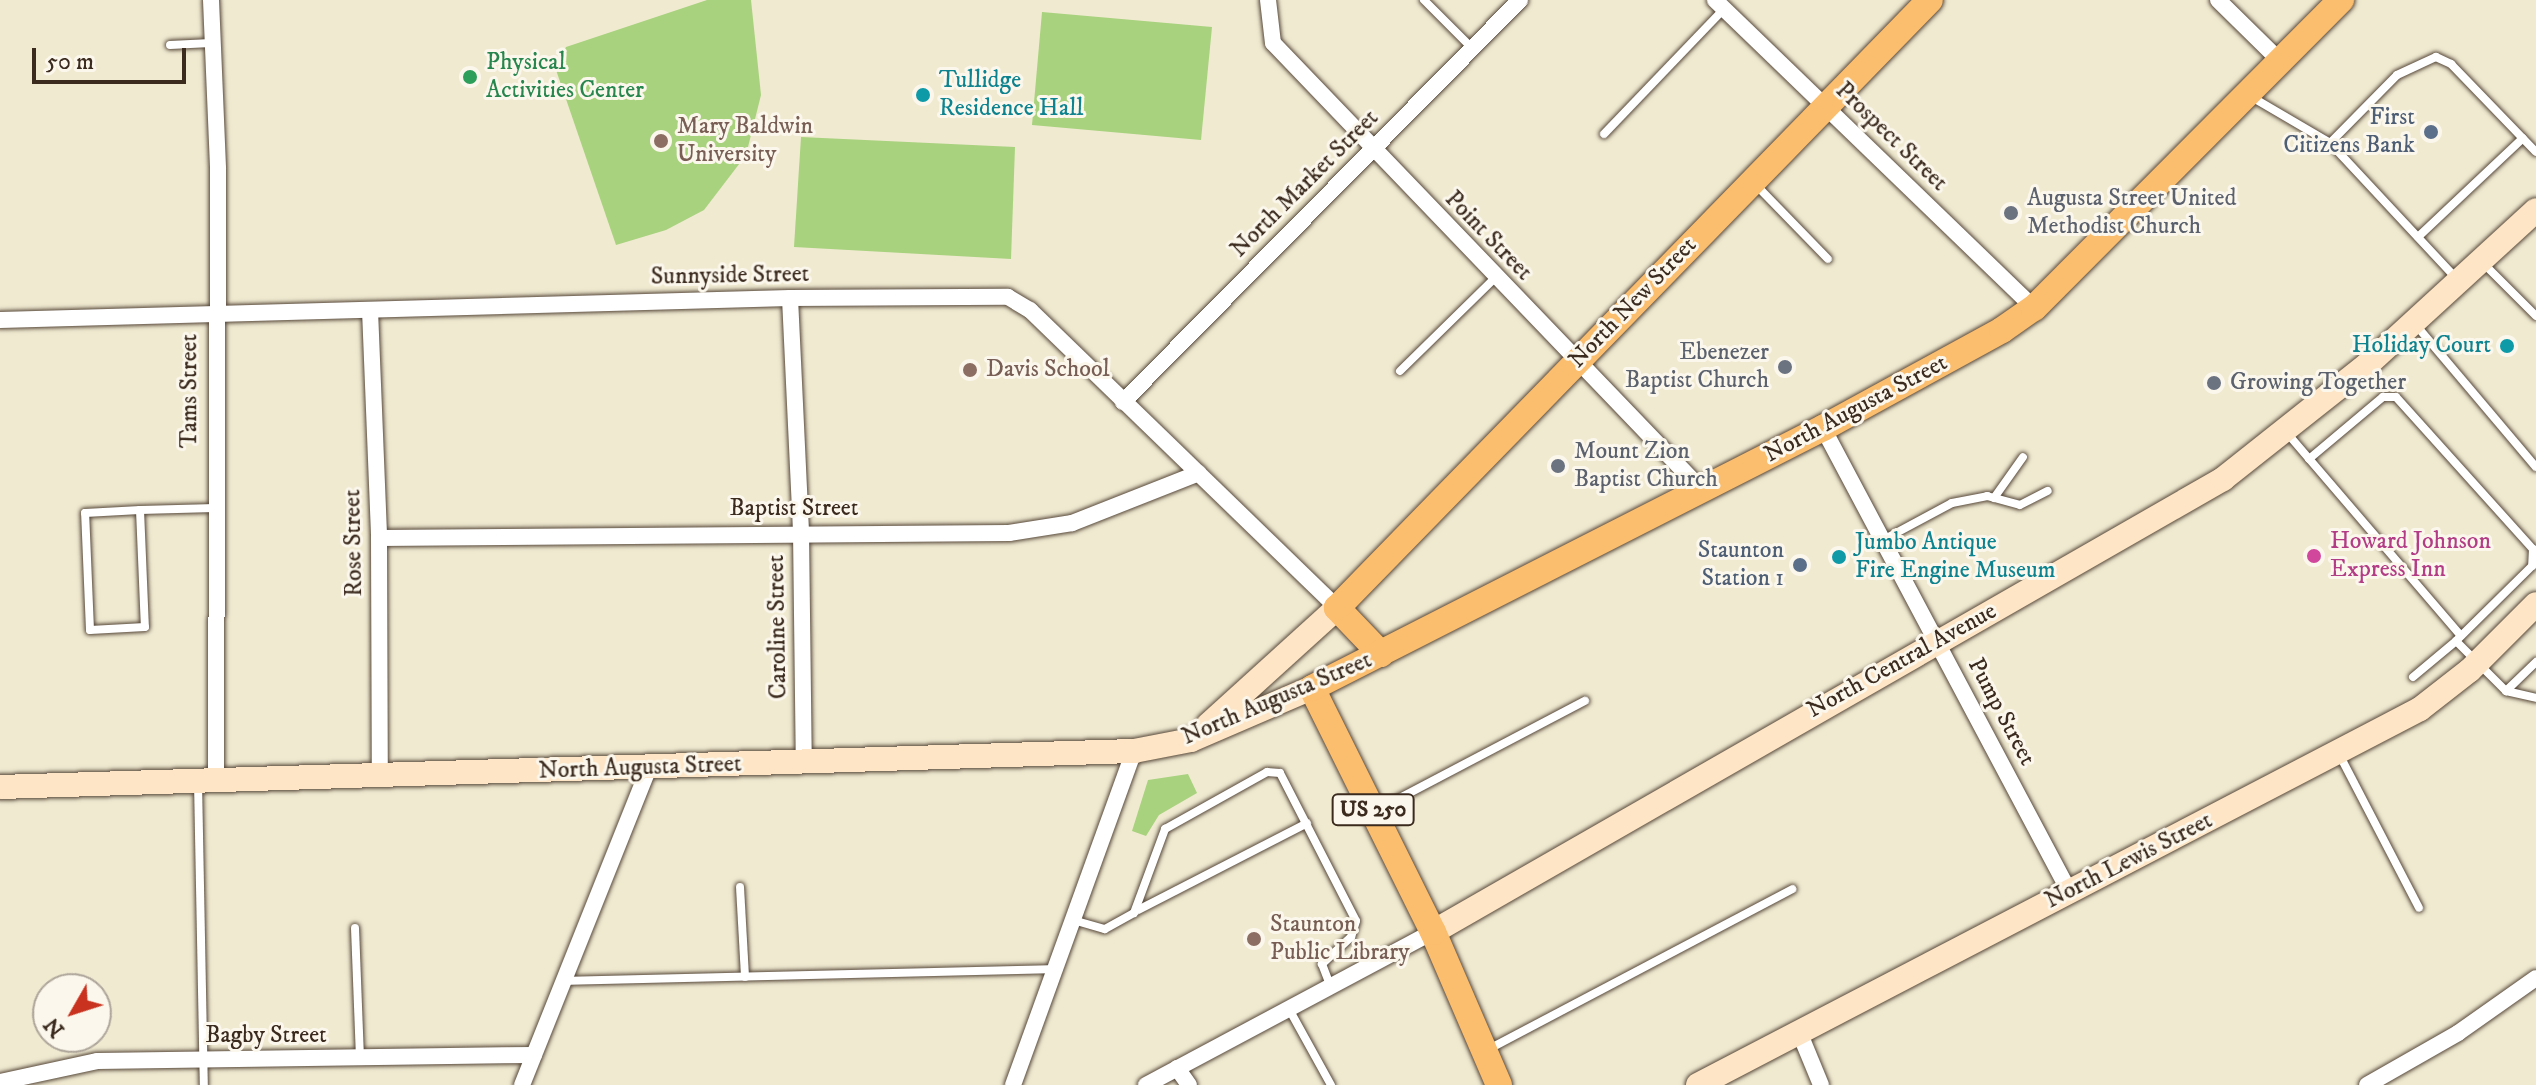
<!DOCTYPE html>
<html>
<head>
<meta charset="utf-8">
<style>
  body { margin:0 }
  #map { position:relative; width:2536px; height:1085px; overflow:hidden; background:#f0ead1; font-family:"IM FELL DW Pica",serif }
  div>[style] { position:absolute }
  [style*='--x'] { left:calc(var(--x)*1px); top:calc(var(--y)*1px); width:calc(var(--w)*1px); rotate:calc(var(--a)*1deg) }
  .green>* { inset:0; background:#a8d27e }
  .roads { filter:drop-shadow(0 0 2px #564739) drop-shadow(0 0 2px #564739) }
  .lane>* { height:8px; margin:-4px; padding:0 4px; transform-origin:4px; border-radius:4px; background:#fff }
  .street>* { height:16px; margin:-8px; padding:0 8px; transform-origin:8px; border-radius:8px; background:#fff }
  .secondary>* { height:24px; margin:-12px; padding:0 12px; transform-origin:12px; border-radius:12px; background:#fde5c5 }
  .primary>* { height:26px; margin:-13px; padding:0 13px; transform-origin:13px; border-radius:13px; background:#fbbd6e }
  .dots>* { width:22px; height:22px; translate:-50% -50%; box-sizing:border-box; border:4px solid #fbf7ec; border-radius:50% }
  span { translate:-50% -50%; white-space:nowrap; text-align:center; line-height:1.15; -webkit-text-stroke:6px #fbf7ec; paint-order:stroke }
  .shield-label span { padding:2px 6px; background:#fbf7ec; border:2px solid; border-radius:6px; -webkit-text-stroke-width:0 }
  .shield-label { font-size:22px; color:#3b2a1e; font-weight:700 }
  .leisure-label { font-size:24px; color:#27864d }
  .left { translate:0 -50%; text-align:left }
  .culture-label { font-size:24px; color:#0d838f }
  .right { translate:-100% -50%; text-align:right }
  .service-label { font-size:24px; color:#4e5e75 }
  .education-label { font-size:24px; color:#785e54 }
  .street-label { font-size:24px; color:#3b2a1e }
  .worship-label { font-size:24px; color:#5b616d }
  .hotel-label { font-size:24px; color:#b23c85 }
  .north { position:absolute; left:32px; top:973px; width:80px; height:80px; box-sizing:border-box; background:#fbf7ec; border:2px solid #aea59a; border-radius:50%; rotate:231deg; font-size:22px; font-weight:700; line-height:32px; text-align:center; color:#3b2a1e }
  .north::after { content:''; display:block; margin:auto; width:28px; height:36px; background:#c8321e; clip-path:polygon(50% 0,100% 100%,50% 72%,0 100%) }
  .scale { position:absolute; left:32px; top:48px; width:154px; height:36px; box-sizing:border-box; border:4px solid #3b2a1e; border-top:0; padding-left:10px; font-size:24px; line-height:28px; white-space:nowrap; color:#3b2a1e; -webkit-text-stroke:6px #fbf7ec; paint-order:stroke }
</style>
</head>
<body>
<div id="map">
  <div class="green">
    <div style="clip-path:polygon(707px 0,751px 0,761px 95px,746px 155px,704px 210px,666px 230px,616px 245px,555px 67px,566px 47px)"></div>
    <div style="clip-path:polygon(1042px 12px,1212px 27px,1201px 140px,1032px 125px)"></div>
    <div style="clip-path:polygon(801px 137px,1015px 147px,1011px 259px,794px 247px)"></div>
    <div style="clip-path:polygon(1188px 774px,1197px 793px,1159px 815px,1146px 836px,1132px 831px,1148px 780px)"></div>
  </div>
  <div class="roads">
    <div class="lane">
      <div style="--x:1424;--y:0;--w:68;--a:45"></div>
      <div style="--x:170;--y:45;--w:41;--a:-2.8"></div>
      <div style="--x:2250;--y:96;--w:93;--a:30.4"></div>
      <div style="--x:2330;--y:143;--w:186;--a:47"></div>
      <div style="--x:1604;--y:134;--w:173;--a:-46.2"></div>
      <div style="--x:2330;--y:143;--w:95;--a:-45.4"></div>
      <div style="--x:2397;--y:75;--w:43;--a:-24.8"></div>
      <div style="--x:2436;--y:57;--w:17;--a:25"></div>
      <div style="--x:2451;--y:64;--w:122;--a:46"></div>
      <div style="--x:1756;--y:185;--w:103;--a:45.8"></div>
      <div style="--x:2418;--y:237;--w:144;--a:-43.3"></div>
      <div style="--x:2483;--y:263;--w:75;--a:45"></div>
      <div style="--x:2415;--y:324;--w:187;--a:49.8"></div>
      <div style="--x:1400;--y:371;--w:133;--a:-44.4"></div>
      <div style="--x:2287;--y:433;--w:267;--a:49.4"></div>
      <div style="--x:2309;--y:459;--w:97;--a:-40"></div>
      <div style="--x:2383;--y:397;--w:13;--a:0"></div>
      <div style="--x:2396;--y:397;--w:205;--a:48"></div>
      <div style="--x:2533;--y:549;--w:17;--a:93"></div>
      <div style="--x:2532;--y:566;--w:107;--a:135.4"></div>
      <div style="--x:1994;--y:498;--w:50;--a:-54.7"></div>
      <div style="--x:140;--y:510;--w:117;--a:87.6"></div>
      <div style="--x:145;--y:627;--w:55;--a:176.9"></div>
      <div style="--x:90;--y:630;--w:117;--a:-92.4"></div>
      <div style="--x:85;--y:513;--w:55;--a:-3.1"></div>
      <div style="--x:140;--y:510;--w:75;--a:-1.5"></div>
      <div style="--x:1883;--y:540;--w:78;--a:-28.2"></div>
      <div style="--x:1952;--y:503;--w:36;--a:-11"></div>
      <div style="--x:1987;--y:496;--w:34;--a:15"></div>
      <div style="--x:2020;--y:505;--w:31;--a:-27"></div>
      <div style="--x:2413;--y:677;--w:56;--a:-39.9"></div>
      <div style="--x:2456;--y:641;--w:71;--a:45"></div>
      <div style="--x:2506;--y:691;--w:31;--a:13"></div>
      <div style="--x:2506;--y:691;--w:42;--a:-44"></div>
      <div style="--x:2340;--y:756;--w:171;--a:62.5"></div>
      <div style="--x:198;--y:782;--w:303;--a:88.9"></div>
      <div style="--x:1377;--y:810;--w:235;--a:-27.7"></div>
      <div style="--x:740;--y:887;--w:90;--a:86.8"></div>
      <div style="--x:1138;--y:910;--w:190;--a:-27.2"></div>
      <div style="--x:1073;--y:920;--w:33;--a:16"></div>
      <div style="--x:1105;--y:929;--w:33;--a:-29"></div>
      <div style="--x:1134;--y:913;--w:90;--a:-69.7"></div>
      <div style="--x:1165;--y:829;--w:117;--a:-29.2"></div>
      <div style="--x:1267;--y:772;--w:13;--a:4"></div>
      <div style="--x:1280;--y:773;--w:166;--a:62.8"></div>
      <div style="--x:1356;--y:921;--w:17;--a:107"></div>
      <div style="--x:1351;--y:937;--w:40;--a:137"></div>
      <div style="--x:1322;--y:964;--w:25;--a:69"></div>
      <div style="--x:355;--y:928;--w:131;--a:87.8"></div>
      <div style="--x:564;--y:981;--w:491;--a:-1.4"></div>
      <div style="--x:1289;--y:1009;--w:87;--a:61.1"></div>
      <div style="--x:1489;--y:1049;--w:343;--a:-27.8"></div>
    </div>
    <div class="street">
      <div style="--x:211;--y:0;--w:169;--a:87.6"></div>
      <div style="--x:218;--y:169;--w:612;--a:90.19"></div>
      <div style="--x:1268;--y:0;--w:43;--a:83.4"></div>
      <div style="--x:1273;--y:43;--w:620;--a:46.18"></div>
      <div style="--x:1715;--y:0;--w:443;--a:44"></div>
      <div style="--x:2218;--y:0;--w:87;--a:44.5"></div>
      <div style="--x:790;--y:298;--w:234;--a:87.3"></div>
      <div style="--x:801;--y:532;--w:231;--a:89.3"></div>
      <div style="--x:370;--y:310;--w:228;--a:87.7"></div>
      <div style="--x:379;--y:538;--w:237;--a:89.8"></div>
      <div style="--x:0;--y:320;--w:790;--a:-1.6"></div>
      <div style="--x:790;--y:298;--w:218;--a:-0.3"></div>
      <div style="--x:1008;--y:297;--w:26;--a:31"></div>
      <div style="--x:1030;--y:310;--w:428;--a:44.1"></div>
      <div style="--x:1123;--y:402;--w:565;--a:-45.36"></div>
      <div style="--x:1823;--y:428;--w:524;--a:62.02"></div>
      <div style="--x:379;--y:538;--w:630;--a:-0.45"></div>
      <div style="--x:1009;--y:533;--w:64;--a:-9"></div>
      <div style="--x:1072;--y:523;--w:136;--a:-21.5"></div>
      <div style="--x:1800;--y:1034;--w:55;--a:67.6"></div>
      <div style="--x:1177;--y:1068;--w:21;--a:55"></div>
      <div style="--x:0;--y:1082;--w:99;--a:-12.2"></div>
      <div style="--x:97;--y:1061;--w:437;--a:-0.8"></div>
      <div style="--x:522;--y:1085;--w:342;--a:-68.2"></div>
      <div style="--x:1013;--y:1085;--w:355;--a:-70.1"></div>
      <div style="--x:1146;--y:1085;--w:325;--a:-28.1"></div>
      <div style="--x:2367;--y:1085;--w:105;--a:-29.7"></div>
      <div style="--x:2458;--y:1033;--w:95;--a:-35.2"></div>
    </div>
    <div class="secondary">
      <div style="--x:1208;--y:725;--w:174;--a:-42.2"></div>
      <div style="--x:0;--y:787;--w:1135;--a:-1.82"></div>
      <div style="--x:1134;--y:751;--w:58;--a:-10.9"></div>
      <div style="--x:1191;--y:740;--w:132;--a:-23.3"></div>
      <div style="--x:1433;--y:932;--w:911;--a:-29.83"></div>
      <div style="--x:2223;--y:479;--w:184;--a:-38.4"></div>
      <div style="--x:2367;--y:365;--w:229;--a:-42.5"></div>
      <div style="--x:1698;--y:1085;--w:814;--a:-27.51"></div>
      <div style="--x:2420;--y:709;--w:63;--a:-38"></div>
      <div style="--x:2470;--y:670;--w:93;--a:-45"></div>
    </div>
    <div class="primary">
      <div style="--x:1381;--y:654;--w:64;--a:-133.7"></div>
      <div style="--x:1337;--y:608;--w:849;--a:-45.72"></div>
      <div style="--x:1499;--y:1085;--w:167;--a:-113.3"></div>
      <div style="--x:1433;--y:932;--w:272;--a:-116.4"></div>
      <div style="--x:1312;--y:688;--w:573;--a:-26.97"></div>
      <div style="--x:1823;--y:428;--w:204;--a:-28.7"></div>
      <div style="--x:2002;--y:330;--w:39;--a:-35"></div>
      <div style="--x:2034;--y:308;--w:435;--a:-45.1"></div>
    </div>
  </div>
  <div class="dots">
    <div style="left:470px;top:77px;background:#2e9e5b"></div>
    <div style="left:923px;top:95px;background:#0f9aa8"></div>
    <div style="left:2431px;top:132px;background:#5c6f8a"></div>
    <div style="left:661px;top:141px;background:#8d6e63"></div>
    <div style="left:2011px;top:213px;background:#6b7280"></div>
    <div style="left:2507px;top:346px;background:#0f9aa8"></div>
    <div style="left:1785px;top:367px;background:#6b7280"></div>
    <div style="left:970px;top:370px;background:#8d6e63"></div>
    <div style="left:2214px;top:383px;background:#6b7280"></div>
    <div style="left:1558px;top:466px;background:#6b7280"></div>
    <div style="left:2314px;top:556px;background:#d1479c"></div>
    <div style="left:1839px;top:557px;background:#0f9aa8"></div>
    <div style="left:1800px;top:565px;background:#5c6f8a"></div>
    <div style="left:1254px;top:939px;background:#8d6e63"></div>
  </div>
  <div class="shield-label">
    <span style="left:1373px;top:810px">US 250</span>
  </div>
  <div class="leisure-label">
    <span class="left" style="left:486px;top:77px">Physical<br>Activities Center</span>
  </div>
  <div class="culture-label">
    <span class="left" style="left:939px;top:95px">Tullidge<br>Residence Hall</span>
    <span class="right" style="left:2491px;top:346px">Holiday Court</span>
    <span class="left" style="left:1855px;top:557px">Jumbo Antique<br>Fire Engine Museum</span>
  </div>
  <div class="service-label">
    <span class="right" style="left:2415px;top:132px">First<br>Citizens Bank</span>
    <span class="right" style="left:1784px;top:565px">Staunton<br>Station 1</span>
  </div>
  <div class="education-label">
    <span class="left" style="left:677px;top:141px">Mary Baldwin<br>University</span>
    <span class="left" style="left:986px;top:370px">Davis School</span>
    <span class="left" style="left:1270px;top:939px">Staunton<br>Public Library</span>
  </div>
  <div class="street-label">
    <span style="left:1891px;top:137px;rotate:44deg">Prospect Street</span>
    <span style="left:1305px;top:184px;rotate:-45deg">North Market Street</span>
    <span style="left:1488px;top:236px;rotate:46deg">Point Street</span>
    <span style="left:730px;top:276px;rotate:-1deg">Sunnyside Street</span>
    <span style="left:1633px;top:303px;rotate:-46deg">North New Street</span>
    <span style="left:190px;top:391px;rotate:-90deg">Tams Street</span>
    <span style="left:1856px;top:409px;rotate:-28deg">North Augusta Street</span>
    <span style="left:794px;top:509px">Baptist Street</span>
    <span style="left:354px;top:543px;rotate:-91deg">Rose Street</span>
    <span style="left:778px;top:627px;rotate:-91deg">Caroline Street</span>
    <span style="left:1902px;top:661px;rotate:-29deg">North Central Avenue</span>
    <span style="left:1277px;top:699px;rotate:-23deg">North Augusta Street</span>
    <span style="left:2001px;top:712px;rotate:62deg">Pump Street</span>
    <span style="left:640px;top:768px;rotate:-2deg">North Augusta Street</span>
    <span style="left:2129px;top:861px;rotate:-27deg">North Lewis Street</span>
    <span style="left:266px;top:1036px">Bagby Street</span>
  </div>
  <div class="worship-label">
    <span class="left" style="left:2027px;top:213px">Augusta Street United<br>Methodist Church</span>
    <span class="right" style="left:1769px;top:367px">Ebenezer<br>Baptist Church</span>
    <span class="left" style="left:2230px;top:383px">Growing Together</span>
    <span class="left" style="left:1574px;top:466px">Mount Zion<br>Baptist Church</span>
  </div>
  <div class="hotel-label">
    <span class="left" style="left:2330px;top:556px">Howard Johnson<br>Express Inn</span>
  </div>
  <div class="north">N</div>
  <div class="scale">50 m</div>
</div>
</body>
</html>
